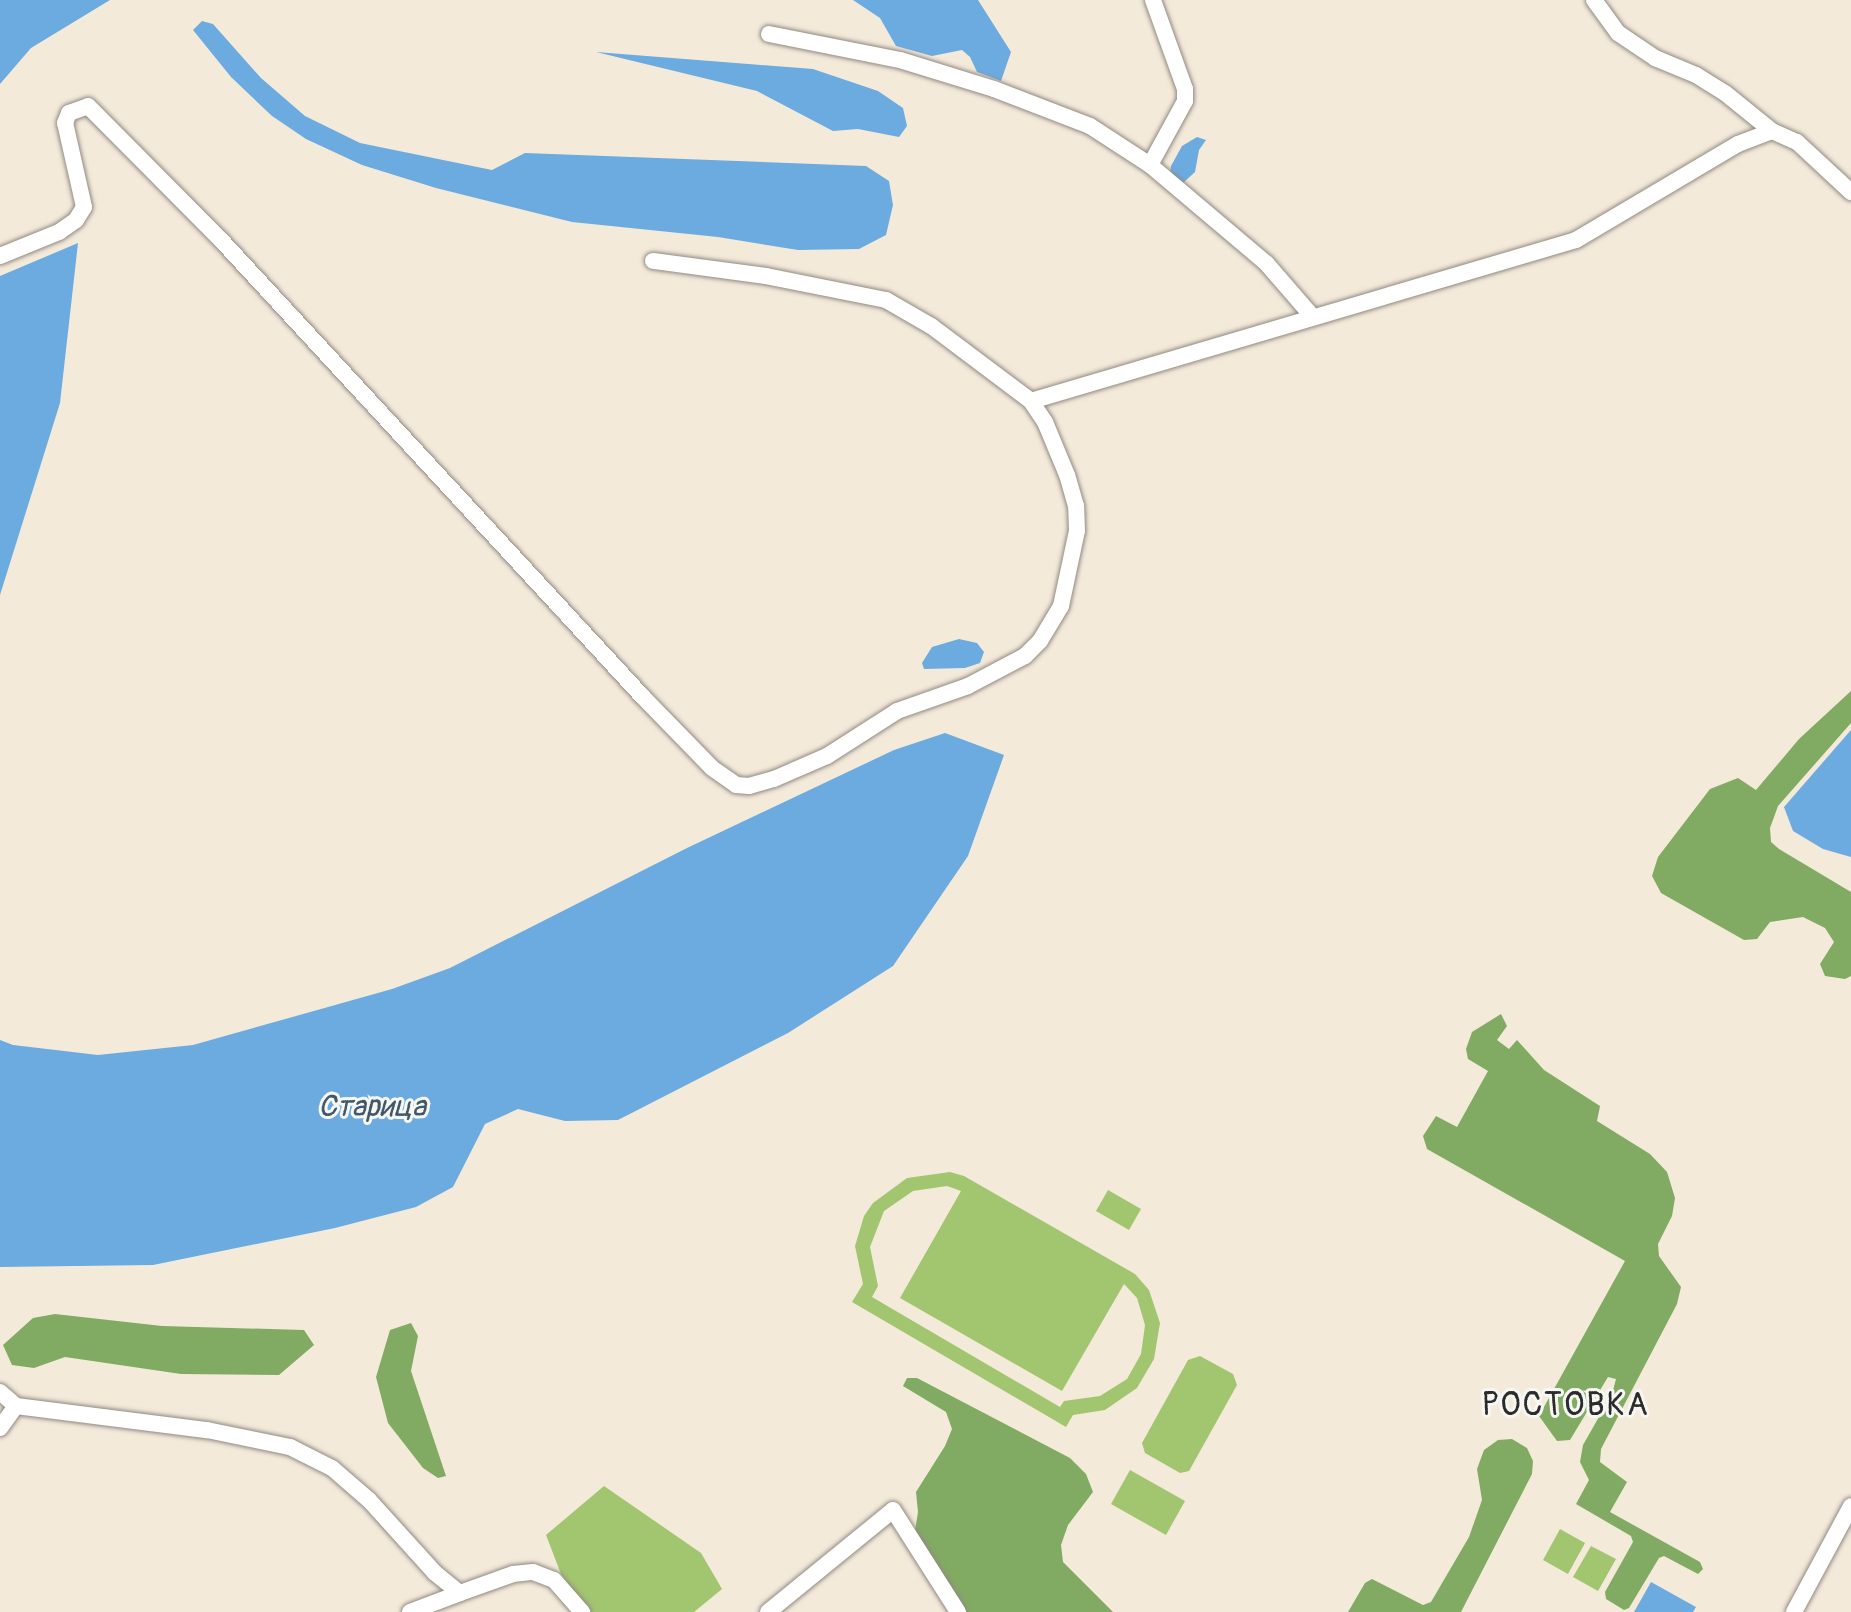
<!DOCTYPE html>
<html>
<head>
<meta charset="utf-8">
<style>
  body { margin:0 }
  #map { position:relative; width:1851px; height:1612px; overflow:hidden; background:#f4eada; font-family:Pangolin,sans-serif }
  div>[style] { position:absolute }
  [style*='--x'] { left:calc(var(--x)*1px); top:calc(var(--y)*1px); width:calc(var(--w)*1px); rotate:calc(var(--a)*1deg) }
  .green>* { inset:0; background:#a2c56f }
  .forest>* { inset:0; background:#81aa62 }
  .water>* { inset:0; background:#6cabdf }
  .roads { filter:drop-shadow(0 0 2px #908a82) drop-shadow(0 0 2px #908a82) }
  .minor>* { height:16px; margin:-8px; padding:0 8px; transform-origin:8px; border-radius:8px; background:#fff }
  span { translate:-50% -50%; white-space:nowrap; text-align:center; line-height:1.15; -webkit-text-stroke:6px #f6f6f2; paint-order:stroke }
  .water-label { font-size:30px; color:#42586a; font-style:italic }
  .quarter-label { font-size:32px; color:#2b2b2b; letter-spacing:2px }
</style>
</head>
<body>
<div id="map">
  <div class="green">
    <div style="clip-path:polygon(evenodd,950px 1172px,964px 1176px,1135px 1274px,1149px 1290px,1160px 1323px,1154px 1359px,1137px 1388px,1105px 1410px,1073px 1415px,1066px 1427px,852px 1302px,863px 1284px,855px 1246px,864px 1216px,873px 1203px,907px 1178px,950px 1172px,947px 1186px,961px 1191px,900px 1298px,1062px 1391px,1124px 1284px,1137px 1298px,1145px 1325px,1141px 1354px,1127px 1379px,1100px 1396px,1064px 1401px,1060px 1407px,872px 1297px,878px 1286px,870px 1247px,884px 1211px,913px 1191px,947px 1186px)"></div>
    <div style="clip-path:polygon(1108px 1190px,1141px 1209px,1129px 1230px,1096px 1211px)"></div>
    <div style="clip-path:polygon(1200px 1356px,1233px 1374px,1237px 1385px,1189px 1471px,1180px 1473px,1145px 1453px,1142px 1443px,1188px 1360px)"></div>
    <div style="clip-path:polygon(1130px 1470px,1185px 1501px,1166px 1535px,1111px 1504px)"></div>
    <div style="clip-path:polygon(604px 1486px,701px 1553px,722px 1589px,694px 1612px,587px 1612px,561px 1574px,546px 1535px)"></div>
    <div style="clip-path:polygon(1560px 1529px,1585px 1543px,1568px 1574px,1543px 1560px)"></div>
    <div style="clip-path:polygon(1591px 1546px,1616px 1559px,1598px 1591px,1573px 1577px)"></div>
  </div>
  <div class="forest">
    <div style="clip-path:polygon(1851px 691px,1851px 723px,1778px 806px,1770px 828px,1771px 842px,1779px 849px,1851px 892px,1851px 976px,1845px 979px,1825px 976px,1820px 964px,1834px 942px,1825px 928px,1803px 917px,1770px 922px,1757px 939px,1744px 940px,1661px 893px,1652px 876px,1658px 857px,1710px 789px,1738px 778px,1756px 790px,1799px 739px)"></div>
    <div style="clip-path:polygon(1501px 1014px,1507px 1026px,1497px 1040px,1509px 1049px,1517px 1040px,1544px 1070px,1600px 1106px,1597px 1121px,1650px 1154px,1667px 1172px,1675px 1198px,1672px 1216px,1658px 1244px,1659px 1256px,1681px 1287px,1677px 1304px,1601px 1449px,1600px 1462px,1627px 1482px,1610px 1512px,1700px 1562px,1703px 1569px,1698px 1574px,1664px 1556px,1659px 1558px,1629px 1608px,1624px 1610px,1606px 1599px,1605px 1592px,1633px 1542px,1631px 1536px,1576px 1504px,1589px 1480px,1580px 1462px,1583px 1445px,1612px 1394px,1616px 1379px,1608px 1377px,1570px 1440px,1557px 1441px,1539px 1416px,1625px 1261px,1427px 1149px,1423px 1136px,1436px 1116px,1457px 1127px,1488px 1071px,1468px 1059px,1466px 1049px,1472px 1032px)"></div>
    <div style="clip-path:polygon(55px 1314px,162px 1326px,304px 1330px,314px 1345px,279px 1375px,181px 1374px,65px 1357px,34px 1368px,12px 1365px,3px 1345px,33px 1318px)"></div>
    <div style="clip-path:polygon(411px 1323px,418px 1336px,411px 1371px,446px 1476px,438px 1478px,423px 1468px,388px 1423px,376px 1377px,390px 1330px)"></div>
    <div style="clip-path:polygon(907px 1378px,917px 1378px,1070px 1458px,1086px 1474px,1093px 1492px,1068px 1525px,1061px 1545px,1063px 1562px,1113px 1612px,961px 1612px,914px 1537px,918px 1512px,916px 1492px,945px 1446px,952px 1429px,946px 1412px,903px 1386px)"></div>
    <div style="clip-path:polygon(1512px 1439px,1527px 1448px,1533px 1461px,1532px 1474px,1461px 1612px,1348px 1612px,1365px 1583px,1372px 1579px,1423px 1605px,1431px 1602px,1469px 1537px,1482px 1500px,1477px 1469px,1484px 1450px,1498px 1440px)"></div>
  </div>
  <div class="water">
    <div style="clip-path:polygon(0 0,110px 0,31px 48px,0 84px)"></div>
    <div style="clip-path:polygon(853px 0,978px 0,1011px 52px,1001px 81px,977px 72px,970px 57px,962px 50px,932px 56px,896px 46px,880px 18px)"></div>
    <div style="clip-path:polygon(202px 21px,213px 24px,261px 78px,305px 116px,360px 143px,492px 170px,525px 153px,866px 166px,889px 181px,893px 205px,886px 235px,859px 249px,798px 250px,718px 237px,572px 222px,436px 188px,362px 165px,306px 139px,272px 116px,231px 77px,193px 30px)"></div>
    <div style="clip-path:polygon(596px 52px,813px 69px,878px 91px,903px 108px,907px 126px,899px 137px,858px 129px,833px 131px,757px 91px)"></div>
    <div style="clip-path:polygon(1197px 137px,1206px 140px,1199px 150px,1195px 172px,1183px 183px,1170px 174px,1171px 166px,1182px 146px)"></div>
    <div style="clip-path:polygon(78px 243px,60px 403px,0 595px,0 276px)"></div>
    <div style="clip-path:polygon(959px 639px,977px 643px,984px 652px,980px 663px,965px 668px,924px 669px,922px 663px,932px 647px)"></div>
    <div style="clip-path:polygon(1851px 730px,1851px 857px,1823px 849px,1793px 831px,1784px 807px)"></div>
    <div style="clip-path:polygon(945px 733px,1004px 755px,968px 856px,893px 966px,788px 1033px,618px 1120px,565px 1121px,518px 1109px,485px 1124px,453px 1187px,416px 1207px,335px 1228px,153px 1265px,0 1267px,0 1040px,13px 1045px,98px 1055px,193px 1045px,392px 989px,450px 968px,687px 848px,894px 750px)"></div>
    <div style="clip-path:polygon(1651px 1582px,1696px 1607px,1693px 1612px,1634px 1612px)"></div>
  </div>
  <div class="roads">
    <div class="minor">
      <div style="--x:1594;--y:0;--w:41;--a:54"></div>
      <div style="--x:1618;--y:33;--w:45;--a:34"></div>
      <div style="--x:1655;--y:58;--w:44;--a:22.5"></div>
      <div style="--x:1696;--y:75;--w:34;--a:32"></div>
      <div style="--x:1725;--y:93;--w:60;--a:39"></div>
      <div style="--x:769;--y:34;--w:134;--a:11.2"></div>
      <div style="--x:900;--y:60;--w:98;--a:17.1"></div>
      <div style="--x:994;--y:89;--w:103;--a:21.1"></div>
      <div style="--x:1090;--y:126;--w:72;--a:33"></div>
      <div style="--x:1150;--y:165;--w:153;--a:40.2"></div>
      <div style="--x:1267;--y:264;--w:69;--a:49.1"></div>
      <div style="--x:1150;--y:165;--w:73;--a:-61.3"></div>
      <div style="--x:1185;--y:101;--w:12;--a:-90"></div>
      <div style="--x:1185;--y:89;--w:95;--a:-109.8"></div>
      <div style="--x:0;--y:256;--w:64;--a:-22.1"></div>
      <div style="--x:59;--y:232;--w:21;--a:-35"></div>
      <div style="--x:76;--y:220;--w:15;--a:-58"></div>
      <div style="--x:84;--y:207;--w:86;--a:-102.7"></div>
      <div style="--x:65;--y:123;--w:11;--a:-68"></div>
      <div style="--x:69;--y:113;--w:20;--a:-20"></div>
      <div style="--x:88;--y:106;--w:190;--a:45.2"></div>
      <div style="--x:222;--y:241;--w:619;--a:47.29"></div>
      <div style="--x:642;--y:696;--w:100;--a:45.8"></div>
      <div style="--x:712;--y:768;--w:29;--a:35"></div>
      <div style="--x:736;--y:785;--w:13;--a:4"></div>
      <div style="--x:749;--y:786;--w:26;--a:-16"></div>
      <div style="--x:774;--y:779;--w:58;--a:-23.5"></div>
      <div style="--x:827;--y:756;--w:83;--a:-32.7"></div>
      <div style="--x:897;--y:711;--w:75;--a:-19.4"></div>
      <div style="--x:968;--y:686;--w:64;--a:-27.8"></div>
      <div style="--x:1025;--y:656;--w:21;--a:-45"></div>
      <div style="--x:1040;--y:641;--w:41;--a:-59"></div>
      <div style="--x:1061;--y:606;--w:77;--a:-78"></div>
      <div style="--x:1077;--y:531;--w:25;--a:-92"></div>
      <div style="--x:1076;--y:506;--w:32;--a:-106"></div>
      <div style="--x:1067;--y:475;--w:57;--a:-112.5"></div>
      <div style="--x:1045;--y:422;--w:25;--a:-124"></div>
      <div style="--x:1031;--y:401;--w:125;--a:-143.1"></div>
      <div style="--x:931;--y:326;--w:52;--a:-150"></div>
      <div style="--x:886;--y:300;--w:122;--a:-168.7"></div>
      <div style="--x:766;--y:276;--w:114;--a:-172.4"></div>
      <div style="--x:1031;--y:401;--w:568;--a:-16.46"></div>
      <div style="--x:1576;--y:240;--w:188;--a:-30.7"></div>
      <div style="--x:1738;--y:144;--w:36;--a:-21"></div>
      <div style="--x:1772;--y:131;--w:27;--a:24"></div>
      <div style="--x:1797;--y:142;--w:74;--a:42.8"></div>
      <div style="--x:0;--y:1392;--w:21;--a:41"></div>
      <div style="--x:16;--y:1406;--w:193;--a:7.2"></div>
      <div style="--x:207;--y:1430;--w:85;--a:11.6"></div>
      <div style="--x:290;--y:1447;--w:47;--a:26.6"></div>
      <div style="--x:332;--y:1468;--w:49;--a:40.9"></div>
      <div style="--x:369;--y:1500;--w:98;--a:47.9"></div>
      <div style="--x:435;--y:1573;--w:32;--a:39"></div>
      <div style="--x:460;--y:1593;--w:56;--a:-19.7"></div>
      <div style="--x:513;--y:1574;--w:20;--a:-6"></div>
      <div style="--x:533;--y:1572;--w:22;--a:21"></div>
      <div style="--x:554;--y:1580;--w:43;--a:48.8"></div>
      <div style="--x:0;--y:1428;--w:27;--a:-54"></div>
      <div style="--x:410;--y:1612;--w:53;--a:-20.8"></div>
      <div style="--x:768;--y:1612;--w:161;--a:-39.2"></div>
      <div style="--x:893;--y:1510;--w:121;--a:57.5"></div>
      <div style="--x:1794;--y:1612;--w:120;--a:-61.7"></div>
    </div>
  </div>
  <div class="water-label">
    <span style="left:372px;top:1107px">Старица</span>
  </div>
  <div class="quarter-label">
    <span style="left:1566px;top:1405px">РОСТОВКА</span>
  </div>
</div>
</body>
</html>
